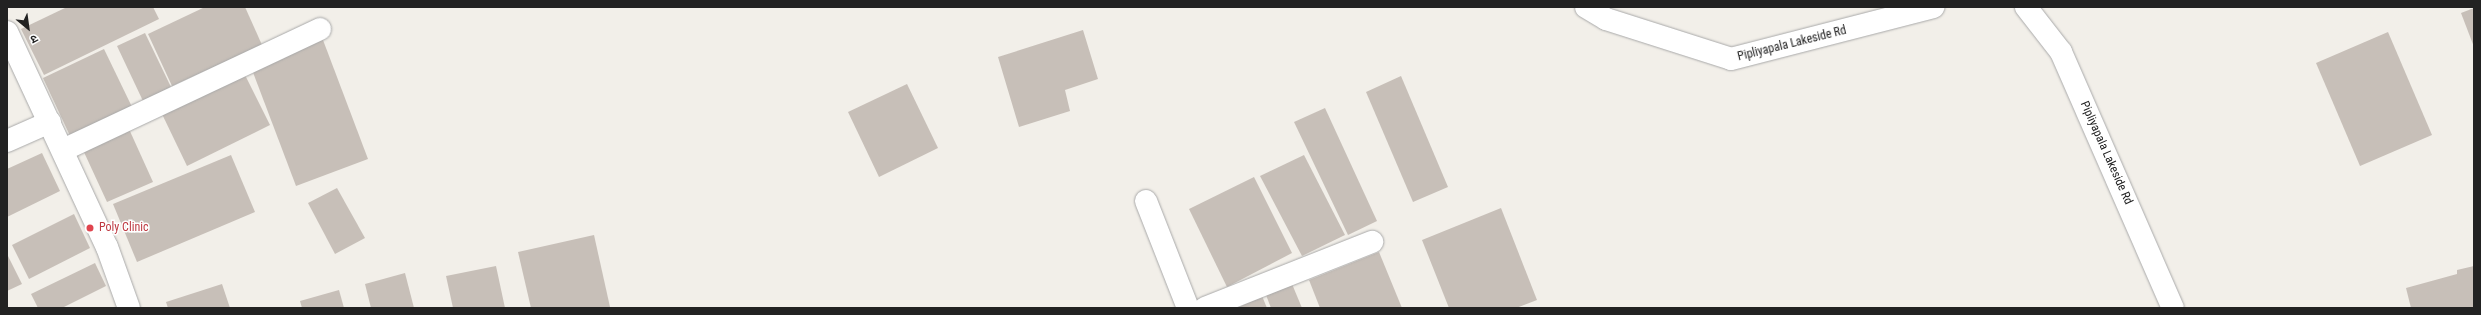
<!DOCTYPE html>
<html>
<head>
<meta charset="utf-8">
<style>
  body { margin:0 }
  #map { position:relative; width:2481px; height:315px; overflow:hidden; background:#f2efe9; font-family:"Roboto Condensed","Noto Sans Devanagari",sans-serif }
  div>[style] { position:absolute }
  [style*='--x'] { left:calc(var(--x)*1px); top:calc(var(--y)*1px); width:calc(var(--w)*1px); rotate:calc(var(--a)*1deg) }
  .building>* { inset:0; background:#c7bfb8 }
  .roads { filter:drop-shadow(0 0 1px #a9a9a9) drop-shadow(0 0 1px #a9a9a9) }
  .minor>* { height:22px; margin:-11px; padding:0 11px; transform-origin:11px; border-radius:11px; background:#fff }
  .dots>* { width:11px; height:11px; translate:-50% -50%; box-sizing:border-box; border:2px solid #fff; border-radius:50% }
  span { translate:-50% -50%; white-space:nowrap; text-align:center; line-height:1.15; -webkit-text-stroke:3px #fff; paint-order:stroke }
  .street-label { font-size:12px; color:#222 }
  .health-label { font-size:12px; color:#be3a42 }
  .left { translate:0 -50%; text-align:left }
  .frame { position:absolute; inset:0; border:8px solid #222; pointer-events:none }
  .north { position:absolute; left:8px; top:8px; width:40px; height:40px; -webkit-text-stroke:3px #fff; paint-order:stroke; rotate:151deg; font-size:11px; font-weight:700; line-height:16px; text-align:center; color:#222 }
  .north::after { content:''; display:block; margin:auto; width:14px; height:18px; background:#222; clip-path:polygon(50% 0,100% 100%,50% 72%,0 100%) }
</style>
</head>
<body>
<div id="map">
  <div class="building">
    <div style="clip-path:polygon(67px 7px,153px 7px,159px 19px,44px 75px,21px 29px)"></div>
    <div style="clip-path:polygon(205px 7px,245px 7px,262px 45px,172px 86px,148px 34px)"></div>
    <div style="clip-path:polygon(2474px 8px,2474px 47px,2461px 13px)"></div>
    <div style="clip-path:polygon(1083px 30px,1098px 79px,1065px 90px,1070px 111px,1019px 127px,998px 57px)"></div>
    <div style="clip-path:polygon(2388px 32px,2432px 135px,2360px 166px,2316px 63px)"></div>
    <div style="clip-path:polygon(145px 33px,171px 87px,143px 101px,117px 46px)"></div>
    <div style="clip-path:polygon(323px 40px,368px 159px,296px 186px,251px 67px)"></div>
    <div style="clip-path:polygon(104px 49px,133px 109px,71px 138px,43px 78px)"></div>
    <div style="clip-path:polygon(244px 73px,270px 125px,187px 166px,162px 114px)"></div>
    <div style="clip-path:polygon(1401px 76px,1448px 187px,1413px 202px,1366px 92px)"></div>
    <div style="clip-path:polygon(907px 84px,938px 148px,879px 177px,848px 112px)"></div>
    <div style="clip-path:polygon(1325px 108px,1377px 221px,1348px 235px,1294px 122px)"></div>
    <div style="clip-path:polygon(129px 129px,153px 182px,107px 202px,83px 150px)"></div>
    <div style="clip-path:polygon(42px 153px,60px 191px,7px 217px,7px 169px)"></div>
    <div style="clip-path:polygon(231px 155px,255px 212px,137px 262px,113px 204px)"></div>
    <div style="clip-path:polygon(1304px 155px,1345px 235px,1302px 256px,1260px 176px)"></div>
    <div style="clip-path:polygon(1254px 177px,1292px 253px,1227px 287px,1189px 209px)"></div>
    <div style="clip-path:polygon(337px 188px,365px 238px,335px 254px,308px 203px)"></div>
    <div style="clip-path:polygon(1501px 208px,1537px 300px,1516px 308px,1449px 308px,1422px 240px)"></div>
    <div style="clip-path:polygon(74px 214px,90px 248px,29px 279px,12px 245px)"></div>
    <div style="clip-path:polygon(594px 235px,610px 307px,531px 308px,518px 252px)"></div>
    <div style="clip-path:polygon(1379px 252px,1402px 308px,1320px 308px,1309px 280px)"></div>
    <div style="clip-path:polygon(7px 254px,22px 284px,7px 291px)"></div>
    <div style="clip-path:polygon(95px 263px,106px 286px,62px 308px,38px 308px,31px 294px)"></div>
    <div style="clip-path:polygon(496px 266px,505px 308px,453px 308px,446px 276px)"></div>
    <div style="clip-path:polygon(2474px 266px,2474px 308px,2411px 308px,2406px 288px,2457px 274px,2457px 270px)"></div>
    <div style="clip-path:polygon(405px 273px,414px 308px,371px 308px,365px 284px)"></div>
    <div style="clip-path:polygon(222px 284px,230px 308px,168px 308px,166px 302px)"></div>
    <div style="clip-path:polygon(1292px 284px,1302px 308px,1271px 308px,1266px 295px)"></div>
    <div style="clip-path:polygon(339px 290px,344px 308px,302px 308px,300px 301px)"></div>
    <div style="clip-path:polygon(1262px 296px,1267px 308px,1237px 308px)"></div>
  </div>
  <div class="roads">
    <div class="minor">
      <div style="--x:1586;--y:7;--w:23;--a:31"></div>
      <div style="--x:1606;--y:19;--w:131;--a:17.7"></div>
      <div style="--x:1731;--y:59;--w:209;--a:-14.4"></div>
      <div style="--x:2026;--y:7;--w:57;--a:52.1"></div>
      <div style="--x:2061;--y:52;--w:279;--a:66.4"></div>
      <div style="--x:7;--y:32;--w:237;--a:65.1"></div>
      <div style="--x:107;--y:247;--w:65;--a:70.2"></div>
      <div style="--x:7;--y:141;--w:47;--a:-23.8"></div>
      <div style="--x:63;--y:150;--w:284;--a:-25.2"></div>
      <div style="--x:1146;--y:201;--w:115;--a:68.6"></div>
      <div style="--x:1205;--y:308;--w:180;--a:-21.6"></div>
    </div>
  </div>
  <div class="dots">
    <div style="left:90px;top:228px;background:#e0444e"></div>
  </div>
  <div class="street-label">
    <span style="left:1792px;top:44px;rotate:-14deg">Pipliyapala Lakeside Rd</span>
    <span style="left:2106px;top:153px;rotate:66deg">Pipliyapala Lakeside Rd</span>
  </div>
  <div class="health-label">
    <span class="left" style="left:99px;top:228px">Poly Clinic</span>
  </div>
  <div class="frame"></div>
  <div class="north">उ</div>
</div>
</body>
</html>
